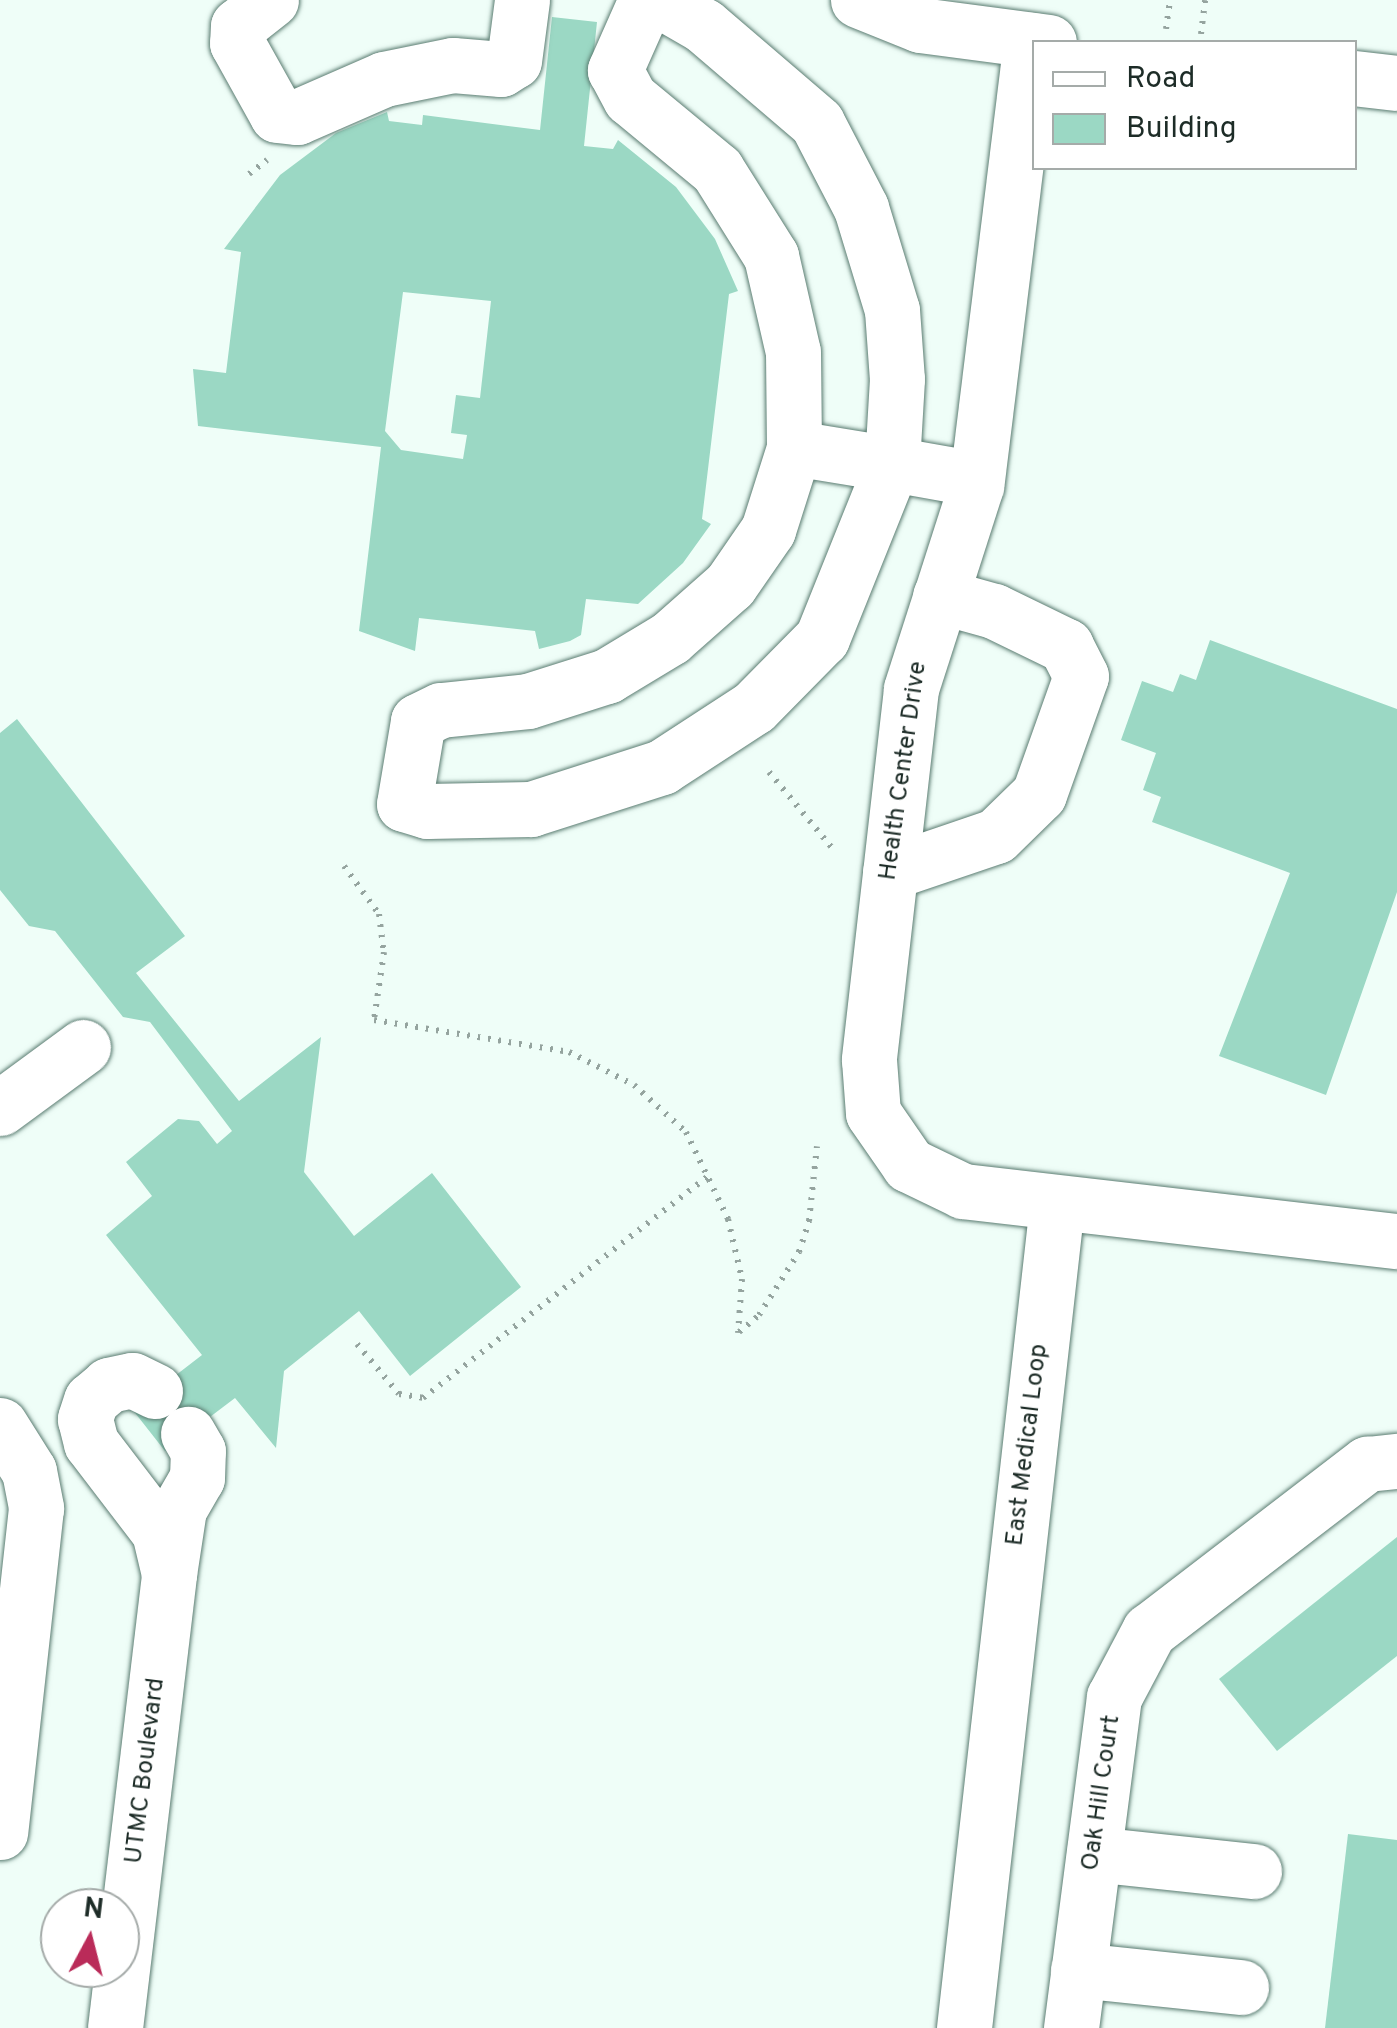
<!DOCTYPE html>
<html>
<head>
<meta charset="utf-8">
<style>
  body { margin:0 }
  #map { position:relative; width:1397px; height:2028px; overflow:hidden; background:#effef8; font-family:Overpass,sans-serif }
  div>[style] { position:absolute }
  [style*='--x'] { left:calc(var(--x)*1px); top:calc(var(--y)*1px); width:calc(var(--w)*1px); rotate:calc(var(--a)*1deg) }
  .building>* { inset:0; background:#9bd8c4 }
  .path>* { height:6px; margin-top:-3px; transform-origin:0; background:repeating-linear-gradient(90deg,#95a49f 0 2.5px,transparent 0 10.5px) }
  .roads { filter:drop-shadow(0 0 2px #5a7c71) drop-shadow(0 0 2px #5a7c71) }
  .minor>* { height:55px; margin:-27.5px; padding:0 27.5px; transform-origin:27.5px; border-radius:27.5px; background:#fff }
  span { translate:-50% -50%; white-space:nowrap; text-align:center; line-height:1.15; -webkit-text-stroke:8px #fff; paint-order:stroke }
  .street-label { font-size:25px; color:#1d2c27 }
  .legend { position:absolute; left:1032px; top:40px; width:325px; height:130px; box-sizing:border-box; background:#fff; border:2px solid #a5aba9; margin:0; padding:12px 18px; list-style:none; font-size:30px; color:#1d2c27 }
  .legend li { display:flex; align-items:center; gap:20px; height:50px }
  .legend b { width:50px; border:2px solid #a5aba9 }
  .north { position:absolute; left:40px; top:1888px; width:100px; height:100px; box-sizing:border-box; background:#fff; border:2px solid #a5aba9; border-radius:50%; rotate:7deg; font-size:28px; font-weight:700; line-height:40px; text-align:center; color:#1d2c27 }
  .north::after { content:''; display:block; margin:auto; width:35px; height:45px; background:#ba2b59; clip-path:polygon(50% 0,100% 100%,50% 72%,0 100%) }
</style>
</head>
<body>
<div id="map">
  <div class="building">
    <div style="clip-path:polygon(evenodd,552px 17px,597px 22px,584px 146px,613px 149px,618px 140px,676px 187px,715px 239px,738px 291px,729px 294px,702px 519px,711px 524px,683px 563px,638px 604px,586px 599px,581px 635px,570px 641px,539px 649px,535px 631px,419px 618px,415px 651px,359px 631px,381px 447px,198px 426px,193px 369px,226px 373px,241px 252px,224px 249px,280px 175px,336px 133px,387px 112px,389px 121px,422px 125px,423px 115px,540px 130px,552px 17px,403px 292px,491px 301px,480px 398px,456px 395px,451px 433px,467px 435px,463px 459px,401px 450px,385px 431px,403px 292px)"></div>
    <div style="clip-path:polygon(1210px 640px,1397px 709px,1397px 892px,1326px 1095px,1219px 1056px,1290px 873px,1152px 822px,1161px 797px,1143px 790px,1156px 753px,1121px 740px,1142px 681px,1173px 692px,1180px 674px,1196px 680px)"></div>
    <div style="clip-path:polygon(17px 719px,185px 936px,136px 973px,239px 1101px,321px 1037px,304px 1172px,354px 1236px,432px 1173px,521px 1287px,410px 1376px,359px 1311px,284px 1371px,276px 1448px,235px 1398px,165px 1451px,132px 1409px,202px 1355px,106px 1235px,152px 1196px,126px 1162px,178px 1119px,199px 1121px,217px 1144px,232px 1131px,150px 1022px,123px 1017px,55px 931px,29px 926px,0 890px,0 733px)"></div>
    <div style="clip-path:polygon(1397px 1537px,1397px 1656px,1277px 1751px,1219px 1679px)"></div>
    <div style="clip-path:polygon(1348px 1834px,1397px 1840px,1397px 2028px,1325px 2028px)"></div>
  </div>
  <div class="path">
    <div style="--x:1166;--y:29;--w:29;--a:-82"></div>
    <div style="--x:1201;--y:34;--w:34;--a:-83"></div>
    <div style="--x:249;--y:174;--w:23;--a:-38"></div>
    <div style="--x:769;--y:772;--w:99;--a:50.3"></div>
    <div style="--x:344;--y:866;--w:59;--a:53.9"></div>
    <div style="--x:379;--y:914;--w:38;--a:83"></div>
    <div style="--x:384;--y:952;--w:69;--a:98.4"></div>
    <div style="--x:374;--y:1020;--w:198;--a:9.3"></div>
    <div style="--x:569;--y:1052;--w:73;--a:26.9"></div>
    <div style="--x:634;--y:1085;--w:70;--a:42.1"></div>
    <div style="--x:686;--y:1132;--w:97;--a:64.2"></div>
    <div style="--x:728;--y:1219;--w:62;--a:76.9"></div>
    <div style="--x:742;--y:1279;--w:54;--a:94.2"></div>
    <div style="--x:739;--y:1332;--w:26;--a:-40"></div>
    <div style="--x:759;--y:1315;--w:75;--a:-57.6"></div>
    <div style="--x:799;--y:1252;--w:33;--a:-72"></div>
    <div style="--x:809;--y:1221;--w:75;--a:-83.9"></div>
    <div style="--x:357;--y:1344;--w:65;--a:50"></div>
    <div style="--x:399;--y:1394;--w:24;--a:9"></div>
    <div style="--x:423;--y:1398;--w:365;--a:-37.9"></div>
  </div>
  <div class="roads">
    <div class="minor">
      <div style="--x:271;--y:0;--w:42;--a:141.8"></div>
      <div style="--x:238;--y:26;--w:17;--a:93"></div>
      <div style="--x:237;--y:43;--w:82;--a:60.9"></div>
      <div style="--x:277;--y:115;--w:20;--a:6"></div>
      <div style="--x:297;--y:117;--w:95;--a:-23.6"></div>
      <div style="--x:384;--y:79;--w:70;--a:-11.5"></div>
      <div style="--x:453;--y:65;--w:48;--a:4.8"></div>
      <div style="--x:501;--y:69;--w:15;--a:-32"></div>
      <div style="--x:514;--y:61;--w:62;--a:-82.5"></div>
      <div style="--x:646;--y:0;--w:77;--a:113.9"></div>
      <div style="--x:615;--y:70;--w:32;--a:62"></div>
      <div style="--x:630;--y:98;--w:113;--a:39.6"></div>
      <div style="--x:717;--y:170;--w:102;--a:57.9"></div>
      <div style="--x:771;--y:256;--w:98;--a:77.1"></div>
      <div style="--x:793;--y:352;--w:96;--a:89.4"></div>
      <div style="--x:659;--y:0;--w:52;--a:30"></div>
      <div style="--x:704;--y:26;--w:149;--a:40.6"></div>
      <div style="--x:817;--y:123;--w:96;--a:62.6"></div>
      <div style="--x:861;--y:208;--w:107;--a:73.1"></div>
      <div style="--x:892;--y:310;--w:69;--a:85.9"></div>
      <div style="--x:897;--y:379;--w:85;--a:93.4"></div>
      <div style="--x:892;--y:464;--w:188;--a:111.9"></div>
      <div style="--x:822;--y:638;--w:97;--a:134.6"></div>
      <div style="--x:754;--y:707;--w:110;--a:146.9"></div>
      <div style="--x:662;--y:767;--w:138;--a:162.2"></div>
      <div style="--x:531;--y:809;--w:104;--a:178.9"></div>
      <div style="--x:427;--y:811;--w:24;--a:-163"></div>
      <div style="--x:404;--y:804;--w:84;--a:-80.4"></div>
      <div style="--x:418;--y:721;--w:25;--a:-26"></div>
      <div style="--x:441;--y:710;--w:87;--a:-5.9"></div>
      <div style="--x:528;--y:701;--w:83;--a:-17.6"></div>
      <div style="--x:607;--y:676;--w:74;--a:-31.1"></div>
      <div style="--x:670;--y:638;--w:80;--a:-41.5"></div>
      <div style="--x:730;--y:585;--w:67;--a:-55.4"></div>
      <div style="--x:768;--y:530;--w:86;--a:-72.4"></div>
      <div style="--x:794;--y:448;--w:99;--a:9.3"></div>
      <div style="--x:892;--y:464;--w:85;--a:10.1"></div>
      <div style="--x:858;--y:0;--w:67;--a:22"></div>
      <div style="--x:920;--y:25;--w:130;--a:7.5"></div>
      <div style="--x:1031;--y:40;--w:449;--a:97"></div>
      <div style="--x:976;--y:486;--w:213;--a:107.8"></div>
      <div style="--x:911;--y:689;--w:373;--a:96.5"></div>
      <div style="--x:869;--y:1060;--w:53;--a:85.7"></div>
      <div style="--x:873;--y:1113;--w:63;--a:55.3"></div>
      <div style="--x:909;--y:1165;--w:60;--a:25.7"></div>
      <div style="--x:963;--y:1191;--w:437;--a:6.6"></div>
      <div style="--x:1354;--y:78;--w:43;--a:6.6"></div>
      <div style="--x:890;--y:872;--w:112;--a:-18.8"></div>
      <div style="--x:996;--y:836;--w:60;--a:-44.3"></div>
      <div style="--x:1039;--y:794;--w:125;--a:-70.4"></div>
      <div style="--x:1081;--y:676;--w:34;--a:-117"></div>
      <div style="--x:1066;--y:646;--w:80;--a:-154.1"></div>
      <div style="--x:994;--y:611;--w:56;--a:-164.5"></div>
      <div style="--x:0;--y:1108;--w:103;--a:-36.3"></div>
      <div style="--x:155;--y:1391;--w:25;--a:-154"></div>
      <div style="--x:132;--y:1380;--w:24;--a:168"></div>
      <div style="--x:109;--y:1385;--w:23;--a:140"></div>
      <div style="--x:91;--y:1400;--w:20;--a:108"></div>
      <div style="--x:85;--y:1419;--w:25;--a:76"></div>
      <div style="--x:91;--y:1443;--w:112;--a:52.6"></div>
      <div style="--x:159;--y:1532;--w:43;--a:76.6"></div>
      <div style="--x:169;--y:1574;--w:66;--a:-81.3"></div>
      <div style="--x:179;--y:1509;--w:36;--a:-60"></div>
      <div style="--x:197;--y:1478;--w:27;--a:-88"></div>
      <div style="--x:198;--y:1451;--w:20;--a:-120"></div>
      <div style="--x:0;--y:1425;--w:54;--a:57.8"></div>
      <div style="--x:29;--y:1471;--w:38;--a:79"></div>
      <div style="--x:36;--y:1508;--w:326;--a:96.3"></div>
      <div style="--x:1094;--y:1854;--w:161;--a:6.1"></div>
      <div style="--x:1078;--y:1970;--w:164;--a:6"></div>
      <div style="--x:115;--y:2028;--w:457;--a:-83.2"></div>
      <div style="--x:964;--y:2028;--w:829;--a:-83.56"></div>
      <div style="--x:1071;--y:2028;--w:334;--a:-82.6"></div>
      <div style="--x:1114;--y:1697;--w:75;--a:-62.1"></div>
      <div style="--x:1149;--y:1631;--w:275;--a:-37.5"></div>
      <div style="--x:1367;--y:1464;--w:30;--a:-6"></div>
    </div>
  </div>
  <div class="street-label">
    <span style="left:904px;top:771px;rotate:-82deg">Health Center Drive</span>
    <span style="left:1028px;top:1445px;rotate:-83deg">East Medical Loop</span>
    <span style="left:146px;top:1771px;rotate:-83deg">UTMC Boulevard</span>
    <span style="left:1102px;top:1793px;rotate:-82deg">Oak Hill Court</span>
  </div>
  <ul class="legend">
  <li><b style="height:12px;background:#fff"></b>Road</li>
  <li><b style="height:28px;background:#9bd8c4"></b>Building</li>
  </ul>
  <div class="north">N</div>
</div>
</body>
</html>
